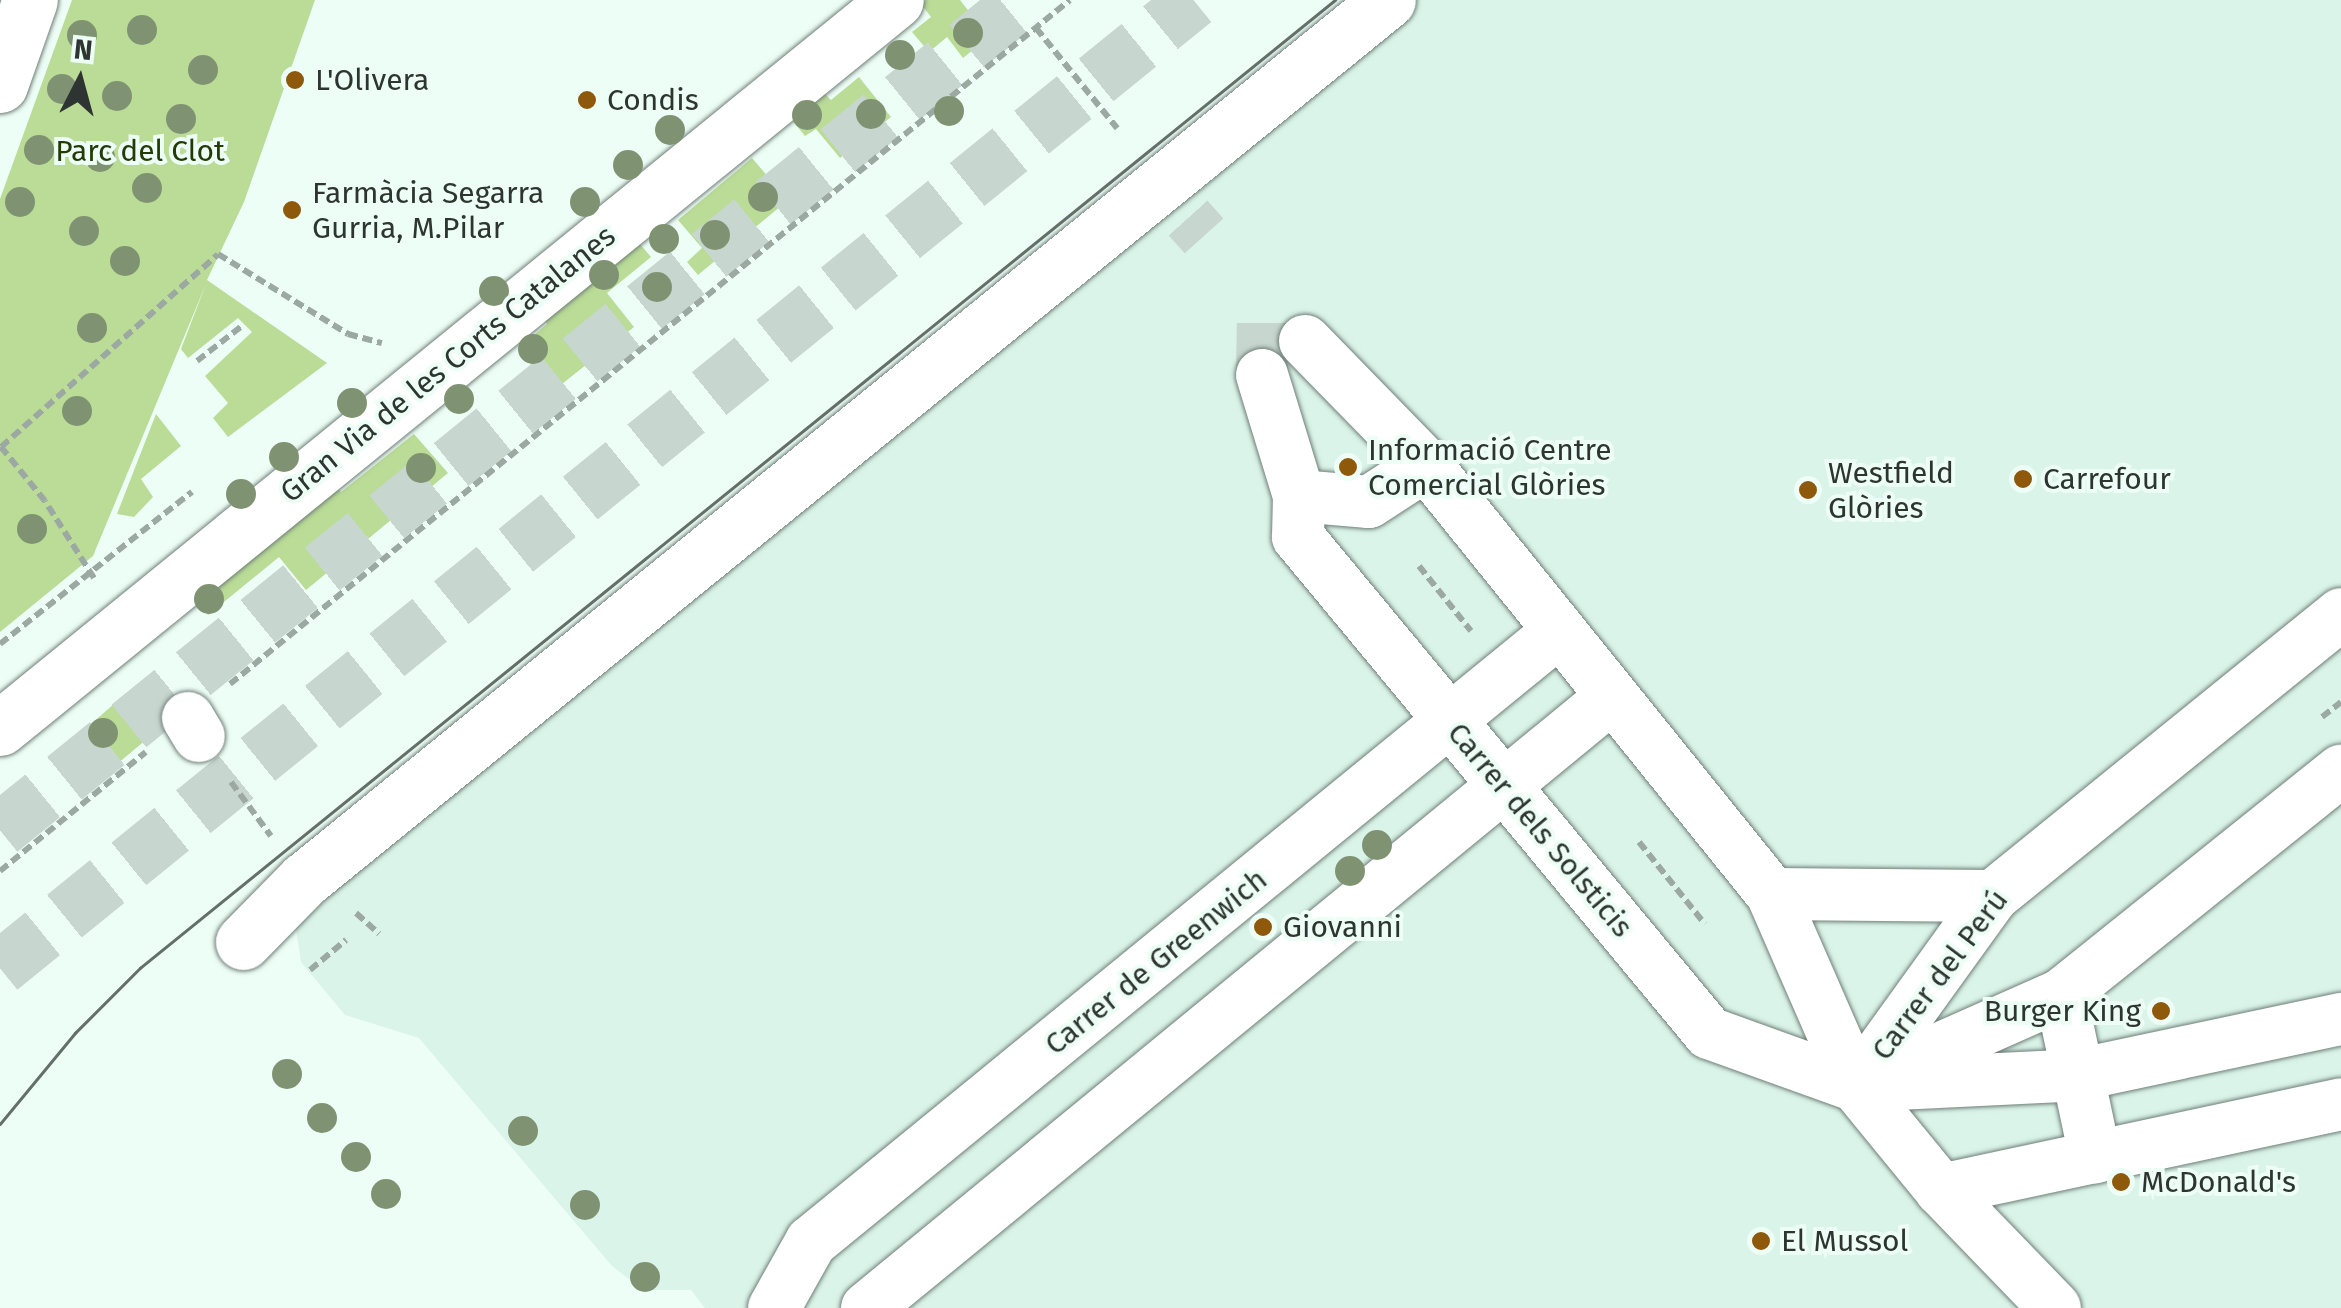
<!DOCTYPE html>
<html>
<head>
<meta charset="utf-8">
<style>
  body { margin:0 }
  #map { position:relative; width:2341px; height:1308px; overflow:hidden; background:#edfef7; font-family:"Fira Sans",sans-serif }
  div>[style] { position:absolute }
  [style*='--x'] { left:calc(var(--x)*1px); top:calc(var(--y)*1px); width:calc(var(--w)*1px); rotate:calc(var(--a)*1deg) }
  .built>* { inset:0; background:#daf4ea }
  .green>* { inset:0; background:#badc97 }
  .pedestrian-tunnel>* { height:52px; margin-top:-26px; transform-origin:0; background:repeating-linear-gradient(90deg,#c7d6cf 0 52px,transparent 0 78px) }
  .primary-tunnel>* { height:55px; margin-top:-27.5px; transform-origin:0; background:repeating-linear-gradient(90deg,#c7d6cf 0 55px,transparent 0 83px) }
  .path>* { height:6px; margin-top:-3px; transform-origin:0; background:repeating-linear-gradient(90deg,#9ca9a3 0 10px,transparent 0 15px) }
  .roads { filter:drop-shadow(0 0 2px #6f7e78) drop-shadow(0 0 2px #6f7e78) }
  .pedestrian>* { height:52px; margin:-26px; padding:0 26px; transform-origin:26px; border-radius:26px; background:#fff }
  .minor>* { height:55px; margin:-27.5px; padding:0 27.5px; transform-origin:27.5px; border-radius:27.5px; background:#fff }
  .tram>* { height:2.5px; margin:-1.25px; padding:0 1.25px; transform-origin:1.25px; border-radius:1.25px; background:#646e6a }
  .trees>* { width:30px; height:30px; margin:-15px; border-radius:50%; background:#7f9372 }
  .dots>* { width:28px; height:28px; translate:-50% -50%; box-sizing:border-box; border:5px solid #edfef7; border-radius:50% }
  span { translate:-50% -50%; white-space:nowrap; text-align:center; line-height:1.15; -webkit-text-stroke:8px #edfef7; paint-order:stroke }
  .poi-label { font-size:30px; color:#2d3431 }
  .left { translate:0 -50%; text-align:left }
  .right { translate:-100% -50%; text-align:right }
  .park-label { font-size:30px; color:#253b06 }
  .street-label { font-size:30px; color:#2d3431 }
  .north { position:absolute; left:30px; top:30px; width:100px; height:100px; -webkit-text-stroke:8px #edfef7; paint-order:stroke; rotate:6deg; font-size:28px; font-weight:700; line-height:40px; text-align:center; color:#2d3431 }
  .north::after { content:''; display:block; margin:auto; width:35px; height:45px; background:#2d3431; clip-path:polygon(50% 0,100% 100%,50% 72%,0 100%) }
</style>
</head>
<body>
<div id="map">
  <div class="built">
    <div style="clip-path:polygon(1413px 0,2341px 0,2341px 1308px,705px 1308px,691px 1290px,643px 1290px,612px 1266px,419px 1038px,345px 1015px,301px 962px,296px 929px,305px 907px)"></div>
  </div>
  <div class="green">
    <div style="clip-path:polygon(72px 0,315px 0,244px 202px,207px 280px,327px 363px,228px 437px,213px 418px,228px 403px,205px 376px,252px 332px,238px 318px,188px 358px,181px 349px,206px 284px,93px 556px,0 632px,0 199px)"></div>
    <div style="clip-path:polygon(926px 0,960px 0,989px 37px,963px 58px,947px 37px,929px 52px,912px 32px,931px 17px,921px 4px)"></div>
    <div style="clip-path:polygon(859px 77px,891px 117px,840px 158px,816px 129px,805px 136px,788px 115px,820px 89px,831px 100px)"></div>
    <div style="clip-path:polygon(752px 158px,788px 200px,698px 275px,687px 262px,702px 248px,678px 220px)"></div>
    <div style="clip-path:polygon(633px 236px,651px 257px,607px 293px,634px 327px,553px 391px,518px 349px,547px 324px,538px 311px)"></div>
    <div style="clip-path:polygon(156px 414px,181px 446px,141px 479px,153px 497px,134px 517px,117px 514px)"></div>
    <div style="clip-path:polygon(414px 434px,448px 473px,306px 590px,279px 557px,208px 615px,190px 595px,330px 480px,341px 492px)"></div>
    <div style="clip-path:polygon(122px 697px,153px 734px,99px 779px,68px 744px)"></div>
  </div>
  <div class="pedestrian-tunnel">
    <div style="--x:1188;--y:218;--w:24;--a:48"></div>
    <div style="--x:1262;--y:375;--w:65;--a:-89.1"></div>
  </div>
  <div class="primary-tunnel">
    <div style="--x:0;--y:830;--w:1317;--a:-39.05"></div>
    <div style="--x:0;--y:968;--w:1537;--a:-39.03"></div>
  </div>
  <div class="path">
    <div style="--x:1036;--y:28;--w:129;--a:51"></div>
    <div style="--x:197;--y:361;--w:57;--a:-37.9"></div>
    <div style="--x:1419;--y:566;--w:83;--a:51.3"></div>
    <div style="--x:94;--y:578;--w:91;--a:-122.5"></div>
    <div style="--x:45;--y:501;--w:70;--a:-129.2"></div>
    <div style="--x:1;--y:447;--w:290;--a:-41.6"></div>
    <div style="--x:218;--y:254;--w:153;--a:31.6"></div>
    <div style="--x:348;--y:334;--w:35;--a:15"></div>
    <div style="--x:0;--y:644;--w:245;--a:-38.4"></div>
    <div style="--x:230;--y:684;--w:1083;--a:-39.16"></div>
    <div style="--x:2322;--y:717;--w:24;--a:-38"></div>
    <div style="--x:231;--y:782;--w:67;--a:53.5"></div>
    <div style="--x:1639;--y:842;--w:105;--a:51.2"></div>
    <div style="--x:0;--y:871;--w:188;--a:-39.2"></div>
    <div style="--x:356;--y:913;--w:31;--a:42"></div>
    <div style="--x:310;--y:970;--w:47;--a:-39.8"></div>
  </div>
  <div class="roads">
    <div class="pedestrian">
      <div style="--x:1305;--y:341;--w:173;--a:45.7"></div>
      <div style="--x:1262;--y:375;--w:127;--a:73"></div>
      <div style="--x:1299;--y:496;--w:70;--a:4.9"></div>
      <div style="--x:1369;--y:502;--w:68;--a:-33"></div>
      <div style="--x:1426;--y:465;--w:551;--a:51.11"></div>
      <div style="--x:1772;--y:894;--w:210;--a:66.4"></div>
      <div style="--x:1856;--y:1086;--w:134;--a:50.7"></div>
      <div style="--x:1941;--y:1190;--w:164;--a:46"></div>
      <div style="--x:1299;--y:496;--w:41;--a:91.4"></div>
      <div style="--x:1298;--y:537;--w:644;--a:50.35"></div>
      <div style="--x:1709;--y:1033;--w:156;--a:19.8"></div>
      <div style="--x:1856;--y:1086;--w:221;--a:-2.8"></div>
      <div style="--x:2077;--y:1075;--w:270;--a:-12"></div>
      <div style="--x:188;--y:718;--w:21;--a:59"></div>
      <div style="--x:1772;--y:894;--w:221;--a:0.5"></div>
      <div style="--x:2061;--y:995;--w:166;--a:78.1"></div>
      <div style="--x:1885;--y:1073;--w:193;--a:-23.9"></div>
      <div style="--x:2061;--y:995;--w:359;--a:-38.7"></div>
      <div style="--x:1856;--y:1086;--w:234;--a:-54.2"></div>
      <div style="--x:1993;--y:896;--w:448;--a:-39"></div>
      <div style="--x:1941;--y:1190;--w:409;--a:-12.1"></div>
      <div style="--x:774;--y:1308;--w:76;--a:-60.7"></div>
      <div style="--x:811;--y:1242;--w:964;--a:-39.24"></div>
      <div style="--x:867;--y:1308;--w:964;--a:-39.36"></div>
    </div>
    <div class="minor">
      <div style="--x:0;--y:85;--w:90;--a:-70.6"></div>
      <div style="--x:0;--y:728;--w:1154;--a:-39.09"></div>
      <div style="--x:243;--y:942;--w:87;--a:-45.5"></div>
      <div style="--x:304;--y:880;--w:1396;--a:-39.07"></div>
    </div>
  </div>
  <div class="tram">
    <div style="--x:0;--y:1124;--w:118;--a:-50.5"></div>
    <div style="--x:75;--y:1033;--w:92;--a:-45"></div>
    <div style="--x:140;--y:968;--w:1538;--a:-39.01"></div>
  </div>
  <div class="trees">
    <div style="left:142px;top:30px"></div>
    <div style="left:968px;top:33px"></div>
    <div style="left:82px;top:35px"></div>
    <div style="left:900px;top:55px"></div>
    <div style="left:203px;top:70px"></div>
    <div style="left:62px;top:89px"></div>
    <div style="left:117px;top:96px"></div>
    <div style="left:949px;top:111px"></div>
    <div style="left:871px;top:114px"></div>
    <div style="left:807px;top:115px"></div>
    <div style="left:181px;top:119px"></div>
    <div style="left:670px;top:130px"></div>
    <div style="left:39px;top:150px"></div>
    <div style="left:100px;top:157px"></div>
    <div style="left:628px;top:165px"></div>
    <div style="left:147px;top:188px"></div>
    <div style="left:763px;top:197px"></div>
    <div style="left:20px;top:202px"></div>
    <div style="left:585px;top:202px"></div>
    <div style="left:84px;top:231px"></div>
    <div style="left:715px;top:235px"></div>
    <div style="left:664px;top:239px"></div>
    <div style="left:125px;top:261px"></div>
    <div style="left:604px;top:275px"></div>
    <div style="left:657px;top:287px"></div>
    <div style="left:494px;top:291px"></div>
    <div style="left:92px;top:328px"></div>
    <div style="left:533px;top:349px"></div>
    <div style="left:459px;top:399px"></div>
    <div style="left:352px;top:403px"></div>
    <div style="left:77px;top:411px"></div>
    <div style="left:284px;top:457px"></div>
    <div style="left:421px;top:468px"></div>
    <div style="left:241px;top:494px"></div>
    <div style="left:32px;top:529px"></div>
    <div style="left:209px;top:599px"></div>
    <div style="left:103px;top:733px"></div>
    <div style="left:1377px;top:845px"></div>
    <div style="left:1350px;top:871px"></div>
    <div style="left:287px;top:1074px"></div>
    <div style="left:322px;top:1118px"></div>
    <div style="left:523px;top:1131px"></div>
    <div style="left:356px;top:1157px"></div>
    <div style="left:386px;top:1194px"></div>
    <div style="left:585px;top:1205px"></div>
    <div style="left:645px;top:1277px"></div>
  </div>
  <div class="dots">
    <div style="left:295px;top:80px;background:#8e590b"></div>
    <div style="left:587px;top:100px;background:#8e590b"></div>
    <div style="left:292px;top:210px;background:#8e590b"></div>
    <div style="left:1348px;top:467px;background:#8e590b"></div>
    <div style="left:2023px;top:479px;background:#8e590b"></div>
    <div style="left:1808px;top:490px;background:#8e590b"></div>
    <div style="left:1263px;top:927px;background:#8e590b"></div>
    <div style="left:2161px;top:1011px;background:#8e590b"></div>
    <div style="left:2121px;top:1182px;background:#8e590b"></div>
    <div style="left:1761px;top:1241px;background:#8e590b"></div>
  </div>
  <div class="poi-label">
    <span class="left" style="left:315px;top:80px">L'Olivera</span>
    <span class="left" style="left:607px;top:100px">Condis</span>
    <span class="left" style="left:312px;top:210px">Farmàcia Segarra<br>Gurria, M.Pilar</span>
    <span class="left" style="left:1368px;top:467px">Informació Centre<br>Comercial Glòries</span>
    <span class="left" style="left:1828px;top:490px">Westfield<br>Glòries</span>
    <span class="left" style="left:2043px;top:479px">Carrefour</span>
    <span class="left" style="left:1283px;top:927px">Giovanni</span>
    <span class="right" style="left:2141px;top:1011px">Burger King</span>
    <span class="left" style="left:2141px;top:1182px">McDonald's</span>
    <span class="left" style="left:1781px;top:1241px">El Mussol</span>
  </div>
  <div class="park-label">
    <span style="left:140px;top:151px">Parc del Clot</span>
  </div>
  <div class="street-label">
    <span style="left:448px;top:364px;rotate:-39deg">Gran Via de les Corts Catalanes</span>
    <span style="left:1540px;top:830px;rotate:50deg">Carrer dels Solsticis</span>
    <span style="left:1156px;top:962px;rotate:-39deg">Carrer de Greenwich</span>
    <span style="left:1940px;top:975px;rotate:-53deg">Carrer del Perú</span>
  </div>
  <div class="north">N</div>
</div>
</body>
</html>
